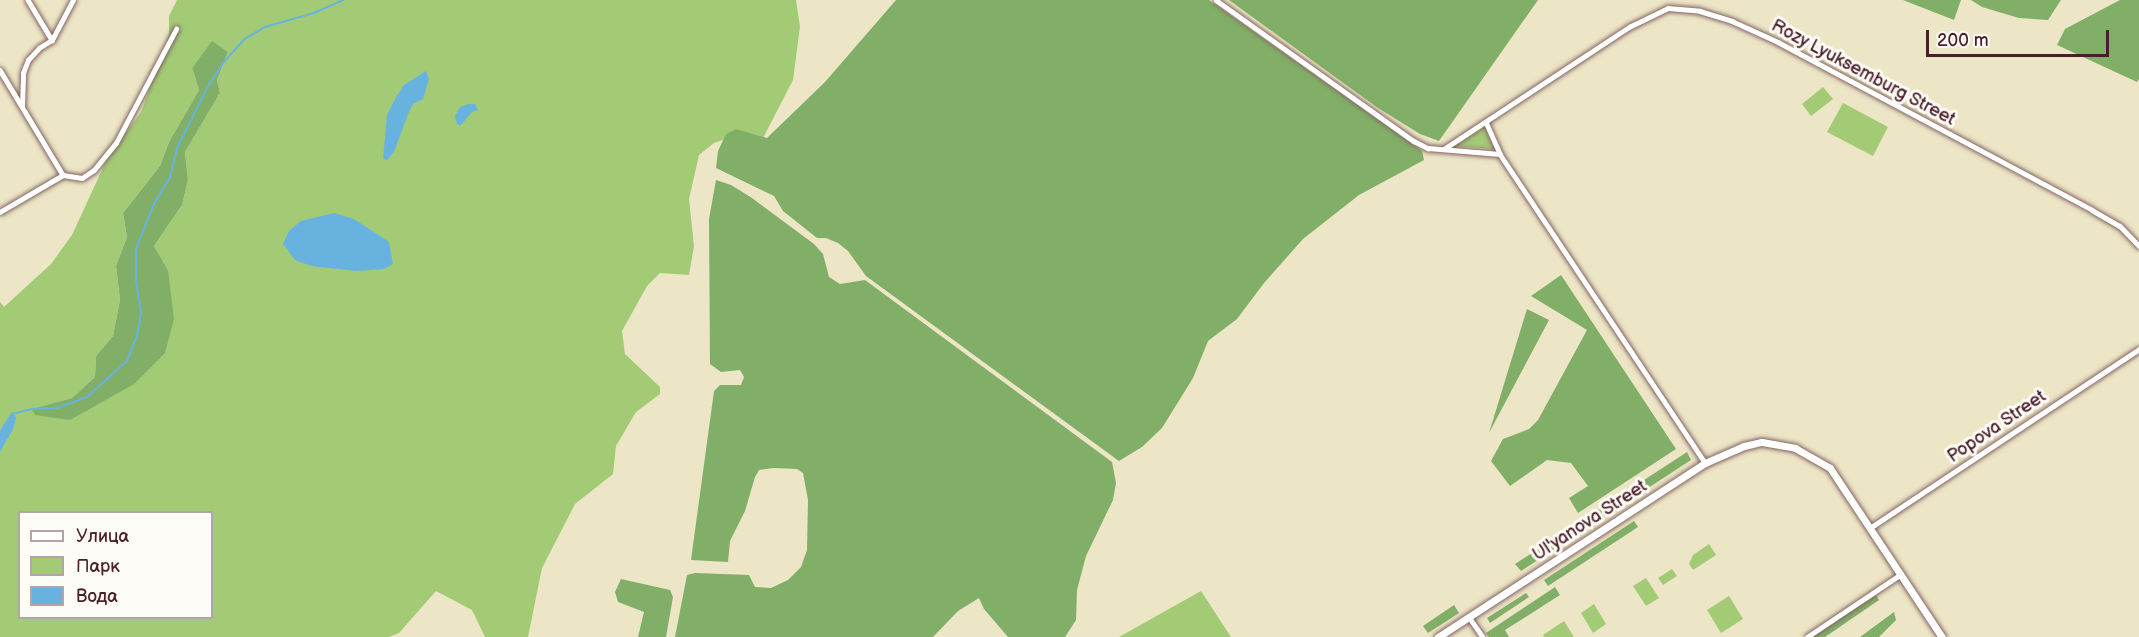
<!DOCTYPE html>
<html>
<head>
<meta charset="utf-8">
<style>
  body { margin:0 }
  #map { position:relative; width:2139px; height:637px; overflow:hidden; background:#ece5c6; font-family:"Balsamiq Sans",sans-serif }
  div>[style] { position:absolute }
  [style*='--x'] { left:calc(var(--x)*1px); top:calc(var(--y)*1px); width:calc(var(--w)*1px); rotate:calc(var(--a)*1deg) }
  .green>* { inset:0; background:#a3cb76 }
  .forest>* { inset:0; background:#82af67 }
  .water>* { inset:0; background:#68b2e0 }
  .stream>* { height:1.5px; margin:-0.75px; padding:0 0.75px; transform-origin:0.75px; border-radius:0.75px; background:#68b2e0 }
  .roads { filter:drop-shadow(0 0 2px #836461) drop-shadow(0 0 2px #836461) }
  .street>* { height:4.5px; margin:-2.25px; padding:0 2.25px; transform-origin:2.25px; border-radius:2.25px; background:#fff }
  .secondary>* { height:7px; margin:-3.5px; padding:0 3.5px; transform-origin:3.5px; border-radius:3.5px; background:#fff }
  span { translate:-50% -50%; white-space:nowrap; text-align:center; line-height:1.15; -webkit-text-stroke:6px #fdfcf7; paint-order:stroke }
  .street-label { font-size:18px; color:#4a1f2b }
  .legend { position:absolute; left:18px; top:511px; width:195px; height:108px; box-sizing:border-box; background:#fdfcf7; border:2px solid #b5a4a5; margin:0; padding:8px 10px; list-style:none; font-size:18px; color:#4a1f2b }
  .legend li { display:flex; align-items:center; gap:12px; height:30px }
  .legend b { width:30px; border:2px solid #b5a4a5 }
  .scale { position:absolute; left:1926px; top:30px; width:183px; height:27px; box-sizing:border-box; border:3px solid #4a1f2b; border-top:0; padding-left:8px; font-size:18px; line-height:21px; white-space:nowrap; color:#4a1f2b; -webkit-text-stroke:4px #fdfcf7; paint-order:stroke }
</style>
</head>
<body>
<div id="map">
  <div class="green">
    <div style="clip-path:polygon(evenodd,177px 0,796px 0,800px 27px,793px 80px,761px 142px,729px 138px,714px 143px,699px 155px,689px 199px,694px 246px,689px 275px,660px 273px,647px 286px,622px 331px,625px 354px,660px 387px,660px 394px,636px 412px,616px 446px,613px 474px,575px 504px,542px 568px,528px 637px,485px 637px,472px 610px,436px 591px,399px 633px,389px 637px,0 637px,0 452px,12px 413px,0 430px,0 302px,4px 307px,51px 264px,72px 235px,107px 159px,141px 112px,169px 35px,169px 16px,177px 0,212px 42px,228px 52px,217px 80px,220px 93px,185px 152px,188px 180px,182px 205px,154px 246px,168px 270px,70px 420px,33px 409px,72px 398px,95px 377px,96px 356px,113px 336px,120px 300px,116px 266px,127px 237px,123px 213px,160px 166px,169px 142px,199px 90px,192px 68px,212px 42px,177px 0,20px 512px,212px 512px,212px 618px,20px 618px,20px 512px)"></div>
    <div style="clip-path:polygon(1823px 87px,1833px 99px,1811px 116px,1802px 104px)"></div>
    <div style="clip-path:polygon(1843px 103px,1888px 127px,1873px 156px,1827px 132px)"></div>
    <div style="clip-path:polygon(1485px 127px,1495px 149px,1455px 146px)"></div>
    <div style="clip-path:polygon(1709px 544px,1716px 555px,1693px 570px,1689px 564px,1693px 555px)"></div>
    <div style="clip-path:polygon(1672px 569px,1677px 576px,1663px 585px,1658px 578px)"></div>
    <div style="clip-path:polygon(1646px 578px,1659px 598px,1646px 606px,1633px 586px)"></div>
    <div style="clip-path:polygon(1201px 591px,1231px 637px,1119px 637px)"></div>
    <div style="clip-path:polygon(1729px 596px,1743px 619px,1721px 633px,1707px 610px)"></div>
    <div style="clip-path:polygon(1594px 604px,1606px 624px,1593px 633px,1581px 613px)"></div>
    <div style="clip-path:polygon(1564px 621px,1574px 637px,1544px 637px,1543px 635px)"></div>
  </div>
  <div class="forest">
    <div style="clip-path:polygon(896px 0,1209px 0,1422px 151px,1424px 160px,1359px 195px,1303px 239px,1264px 283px,1237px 319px,1208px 341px,1193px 378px,1162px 428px,1142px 447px,1119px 461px,866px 276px,848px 251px,838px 243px,826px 238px,817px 238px,783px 211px,774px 196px,716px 168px,718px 151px,726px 134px,736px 129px,767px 138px,825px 82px)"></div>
    <div style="clip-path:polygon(1229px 0,1538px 0,1439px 141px,1420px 134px,1378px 108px)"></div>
    <div style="clip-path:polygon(1903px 0,1961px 0,1954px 20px)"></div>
    <div style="clip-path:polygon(1971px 0,2061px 0,2048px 20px,2019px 18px,1982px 7px)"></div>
    <div style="clip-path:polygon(2120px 0,2139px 0,2139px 79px,2137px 82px,2057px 45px,2065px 29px)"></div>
    <div style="clip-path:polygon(212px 41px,228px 52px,217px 80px,220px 93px,185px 152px,188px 180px,182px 205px,154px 246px,168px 270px,174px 319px,165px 353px,134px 384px,70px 420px,35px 415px,32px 409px,72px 398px,95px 377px,96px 356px,113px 336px,120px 300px,116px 266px,127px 237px,123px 213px,160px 166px,169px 142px,199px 90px,192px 68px)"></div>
    <div style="clip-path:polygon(716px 180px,731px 185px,752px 198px,814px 244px,823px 254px,829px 277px,840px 284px,865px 280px,1112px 462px,1116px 483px,1113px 500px,1086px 556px,1077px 590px,1076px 620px,1065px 637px,1008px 637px,984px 609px,979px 598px,958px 611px,933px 637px,675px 637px,687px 575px,695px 573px,749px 575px,755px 587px,771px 588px,788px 580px,801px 567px,807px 550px,808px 500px,803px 473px,797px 469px,774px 468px,759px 470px,755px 477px,745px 511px,730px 541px,728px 562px,691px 560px,714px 391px,720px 385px,741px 385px,744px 377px,740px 370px,721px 372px,710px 364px,709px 219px)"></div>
    <div style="clip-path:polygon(1561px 275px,1676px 449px,1578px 513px,1569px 498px,1588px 486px,1571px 463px,1547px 460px,1510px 486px,1491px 461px,1503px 439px,1529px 429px,1538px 420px,1587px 330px,1531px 296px)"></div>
    <div style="clip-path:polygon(1527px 309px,1549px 320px,1489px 433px)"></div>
    <div style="clip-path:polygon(1687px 452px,1691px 460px,1521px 571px,1515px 564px)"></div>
    <div style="clip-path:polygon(1634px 521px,1638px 527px,1548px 586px,1544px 580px)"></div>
    <div style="clip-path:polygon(621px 579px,670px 590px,673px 597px,666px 637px,638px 637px,644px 612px,618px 602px,615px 592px)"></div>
    <div style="clip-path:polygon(1555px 587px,1560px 595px,1505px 630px,1509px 637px,1489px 637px,1486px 633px)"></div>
    <div style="clip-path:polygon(1526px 593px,1529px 597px,1490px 623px,1487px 618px)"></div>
    <div style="clip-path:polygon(1876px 595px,1879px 600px,1825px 637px,1811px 637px)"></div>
    <div style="clip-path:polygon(1454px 605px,1459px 613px,1428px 633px,1423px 626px)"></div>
    <div style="clip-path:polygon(1894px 612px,1896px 620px,1879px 637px,1860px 637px)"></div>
  </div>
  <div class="water">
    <div style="clip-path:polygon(426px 71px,429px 79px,423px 99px,413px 104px,408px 114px,394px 152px,387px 160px,383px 159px,387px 115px,395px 99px,404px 85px)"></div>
    <div style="clip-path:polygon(468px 104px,475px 104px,478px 110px,472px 112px,460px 126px,457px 124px,455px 116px,460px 107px)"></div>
    <div style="clip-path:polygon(334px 213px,354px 219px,389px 242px,393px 264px,384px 269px,356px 271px,311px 266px,295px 260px,283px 244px,289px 231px,301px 221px)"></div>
    <div style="clip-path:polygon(12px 412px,16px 418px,13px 429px,0 452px,0 430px)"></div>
  </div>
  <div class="stream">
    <div style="--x:12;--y:414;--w:21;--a:-14"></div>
    <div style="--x:32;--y:409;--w:25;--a:-2"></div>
    <div style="--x:57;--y:408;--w:32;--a:-20"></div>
    <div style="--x:87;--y:397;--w:54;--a:-42"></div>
    <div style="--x:127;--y:361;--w:27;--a:-68"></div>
    <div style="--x:137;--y:336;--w:23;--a:-80"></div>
    <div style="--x:141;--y:313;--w:32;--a:-99"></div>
    <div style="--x:136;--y:281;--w:32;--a:-90"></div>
    <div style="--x:136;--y:249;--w:48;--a:-68.2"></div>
    <div style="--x:154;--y:204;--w:31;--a:-59"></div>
    <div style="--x:170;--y:177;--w:30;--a:-76"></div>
    <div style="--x:177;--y:148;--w:71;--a:-63.1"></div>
    <div style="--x:209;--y:85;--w:27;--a:-57"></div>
    <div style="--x:224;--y:62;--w:31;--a:-48"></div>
    <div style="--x:245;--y:39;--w:23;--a:-31"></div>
    <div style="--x:265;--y:27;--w:51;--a:-15.9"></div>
    <div style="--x:314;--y:13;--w:32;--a:-24"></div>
  </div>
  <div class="roads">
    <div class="street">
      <div style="--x:28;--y:0;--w:47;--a:59"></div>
      <div style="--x:1216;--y:0;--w:243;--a:35.5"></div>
      <div style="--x:1414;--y:141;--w:16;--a:27"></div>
      <div style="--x:1428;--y:148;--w:72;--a:4.8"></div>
      <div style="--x:52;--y:40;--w:45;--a:-62.3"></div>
      <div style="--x:0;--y:70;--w:122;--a:59"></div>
      <div style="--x:22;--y:106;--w:33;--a:-88"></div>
      <div style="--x:23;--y:73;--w:14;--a:-69"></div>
      <div style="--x:28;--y:60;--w:16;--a:-47"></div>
      <div style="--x:39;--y:48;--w:15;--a:-32"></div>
      <div style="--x:1486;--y:122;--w:35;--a:66"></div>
      <div style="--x:1500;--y:154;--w:371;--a:56.4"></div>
      <div style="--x:1444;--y:149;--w:222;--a:-33.4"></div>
      <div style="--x:1629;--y:27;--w:43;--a:-26"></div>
      <div style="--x:1668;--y:8;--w:32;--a:5"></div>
      <div style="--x:1700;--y:11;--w:34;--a:17"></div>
      <div style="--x:1732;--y:21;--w:51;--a:24.5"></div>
      <div style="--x:1778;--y:42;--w:356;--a:28.1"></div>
      <div style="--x:2092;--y:210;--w:32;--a:30"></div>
      <div style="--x:2120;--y:226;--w:28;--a:46"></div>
      <div style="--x:0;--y:212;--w:73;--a:-30.4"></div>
      <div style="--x:63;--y:175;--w:19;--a:9"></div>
      <div style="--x:82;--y:178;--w:14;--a:-34"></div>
      <div style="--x:94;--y:170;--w:35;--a:-51"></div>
      <div style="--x:116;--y:143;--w:129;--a:-62.2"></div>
      <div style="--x:1870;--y:528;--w:323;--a:-33.6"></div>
      <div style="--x:1469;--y:617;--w:24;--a:55"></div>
      <div style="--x:1807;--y:637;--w:113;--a:-33.8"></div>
    </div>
    <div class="secondary">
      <div style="--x:1438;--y:637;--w:319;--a:-33.1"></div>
      <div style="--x:1705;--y:463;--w:43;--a:-23.6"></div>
      <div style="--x:1744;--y:446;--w:18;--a:-13"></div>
      <div style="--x:1762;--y:442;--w:34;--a:10"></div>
      <div style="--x:1795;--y:448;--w:40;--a:29.7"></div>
      <div style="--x:1830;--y:468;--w:203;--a:56.5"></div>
    </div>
  </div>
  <div class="street-label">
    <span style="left:1863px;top:73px;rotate:28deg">Rozy Lyuksemburg Street</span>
    <span style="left:1997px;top:427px;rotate:-34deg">Popova Street</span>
    <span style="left:1590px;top:521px;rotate:-33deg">Ul'yanova Street</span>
  </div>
  <ul class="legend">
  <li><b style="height:8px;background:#fff"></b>Улица</li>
  <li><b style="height:16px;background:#a3cb76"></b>Парк</li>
  <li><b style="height:16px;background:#68b2e0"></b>Вода</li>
  </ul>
  <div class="scale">200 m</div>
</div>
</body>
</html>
